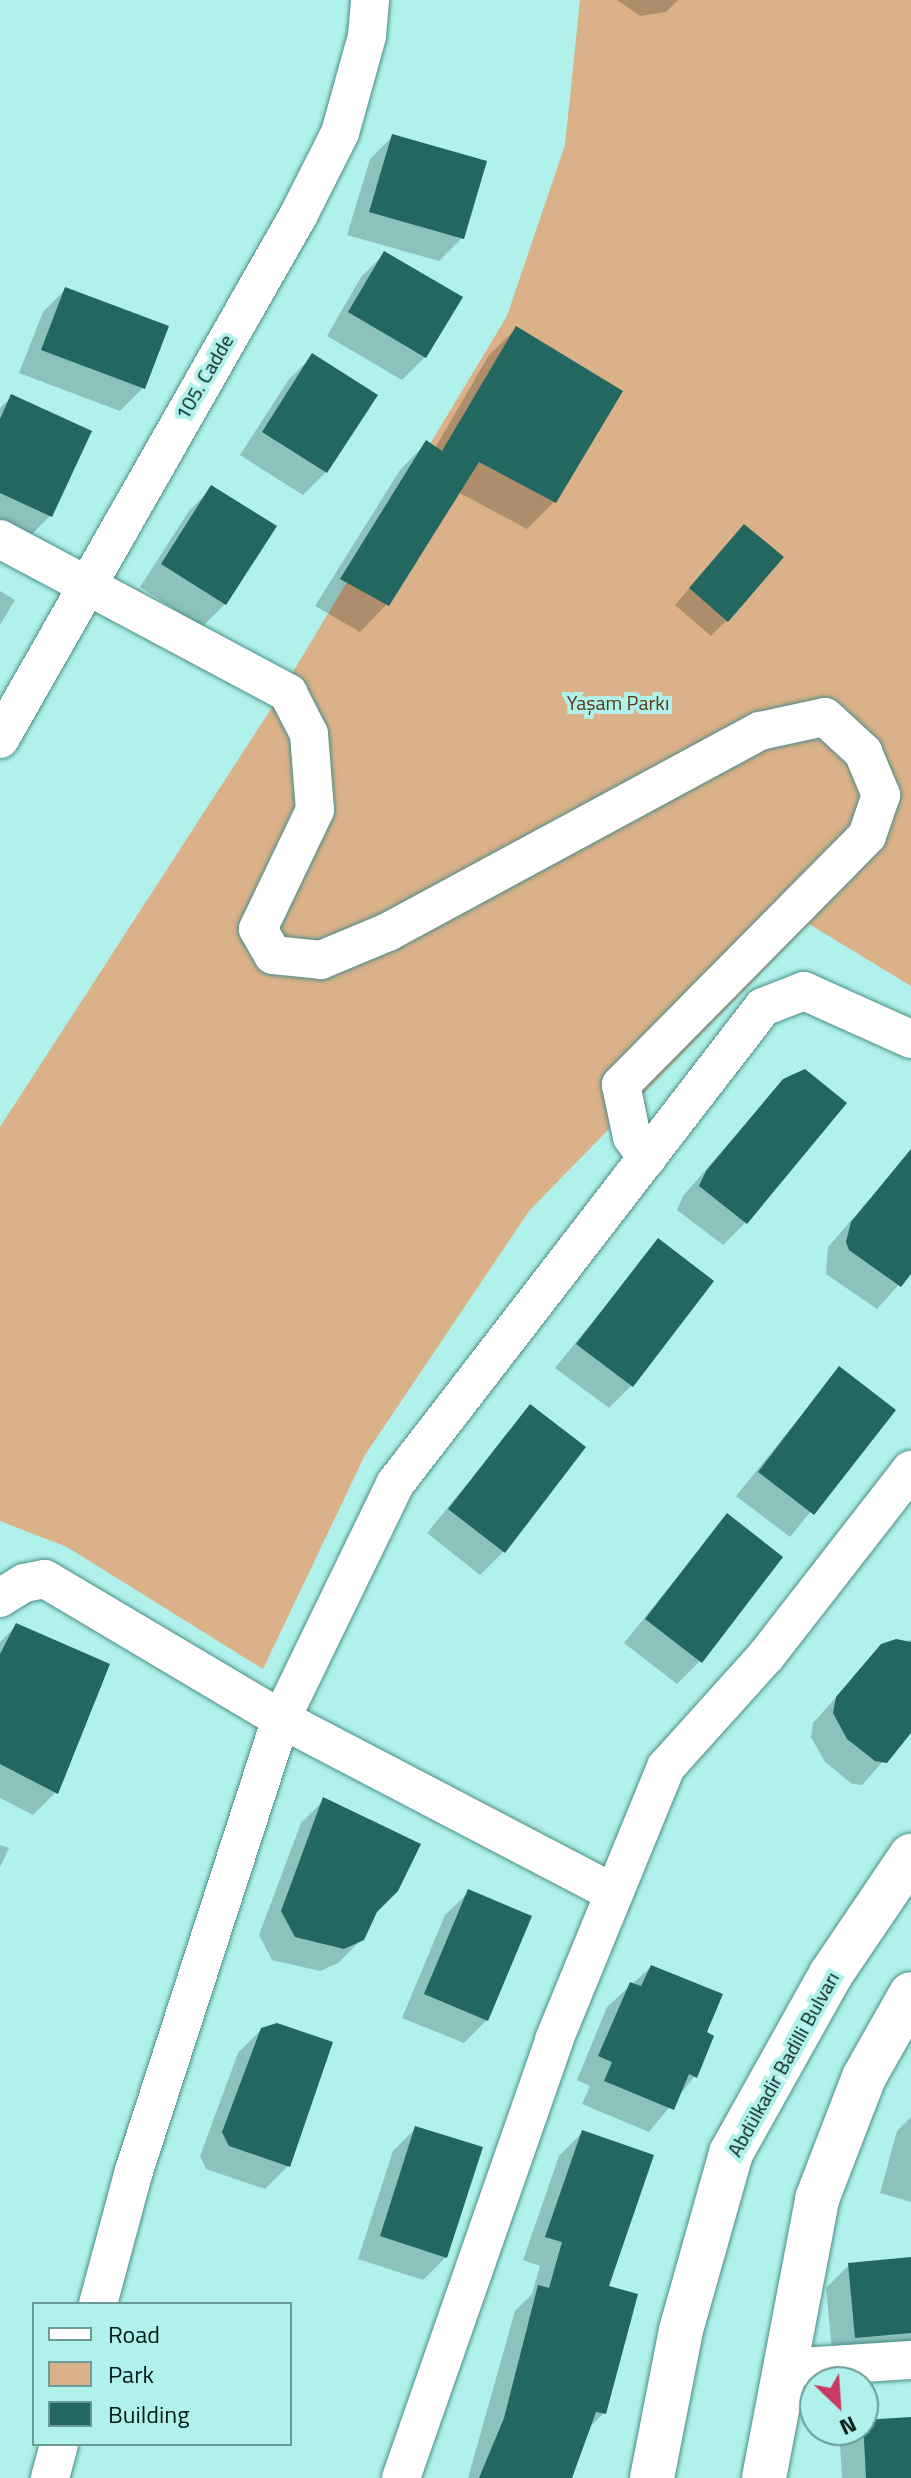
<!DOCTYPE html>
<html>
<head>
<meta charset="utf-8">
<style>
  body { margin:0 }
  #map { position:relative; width:911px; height:2478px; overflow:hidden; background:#b0f2eb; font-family:"Titillium Web",sans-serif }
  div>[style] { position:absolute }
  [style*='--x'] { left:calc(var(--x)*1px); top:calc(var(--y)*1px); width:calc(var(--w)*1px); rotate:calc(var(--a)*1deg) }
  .green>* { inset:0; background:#dab188 }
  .shadow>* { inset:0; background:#0003 }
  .building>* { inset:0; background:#236761 }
  .roads { filter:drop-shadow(0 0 2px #4c8c86) drop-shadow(0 0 2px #4c8c86) }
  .minor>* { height:38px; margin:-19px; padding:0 19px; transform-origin:19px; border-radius:19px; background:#fff }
  .secondary>* { height:44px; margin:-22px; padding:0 22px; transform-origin:22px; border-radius:22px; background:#fff }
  span { translate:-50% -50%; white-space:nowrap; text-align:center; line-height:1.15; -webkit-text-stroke:8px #b0f2eb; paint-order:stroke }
  .street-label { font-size:20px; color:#001916 }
  .park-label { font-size:20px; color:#593913 }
  .legend { position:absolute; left:32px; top:2302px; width:260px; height:144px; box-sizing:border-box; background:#b0f2eb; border:2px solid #6a9b96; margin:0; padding:10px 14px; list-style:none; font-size:24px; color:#001916 }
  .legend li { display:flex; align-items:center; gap:16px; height:40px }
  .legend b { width:40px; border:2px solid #6a9b96 }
  .north { position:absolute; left:799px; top:2366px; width:80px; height:80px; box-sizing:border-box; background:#b0f2eb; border:2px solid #6a9b96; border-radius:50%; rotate:155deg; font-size:22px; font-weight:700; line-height:32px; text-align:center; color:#001916 }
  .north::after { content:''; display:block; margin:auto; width:28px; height:36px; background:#c83a64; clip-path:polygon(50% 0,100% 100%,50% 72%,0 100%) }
</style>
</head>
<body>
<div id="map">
  <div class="green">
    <div style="clip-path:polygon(580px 0,911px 0,911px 986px,809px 924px,529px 1211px,365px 1455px,263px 1669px,67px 1547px,0 1521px,0 1127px,267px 715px,507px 316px,565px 145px)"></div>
  </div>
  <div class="shadow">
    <div style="clip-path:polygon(617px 0,678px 0,666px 12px,640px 16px)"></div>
    <div style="clip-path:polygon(393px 136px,462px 238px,439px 261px,347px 235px,370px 159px)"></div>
    <div style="clip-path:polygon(384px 254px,425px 357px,402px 380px,327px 336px,361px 277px)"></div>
    <div style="clip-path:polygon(66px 289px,143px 388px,120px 411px,19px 373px,43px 312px)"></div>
    <div style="clip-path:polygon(517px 328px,554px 502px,527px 529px,458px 492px,387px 604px,360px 632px,315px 606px,400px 470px,427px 442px,435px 448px,489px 355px)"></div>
    <div style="clip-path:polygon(313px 356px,326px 472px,303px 495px,240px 455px,289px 379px)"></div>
    <div style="clip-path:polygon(12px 397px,50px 516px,27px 539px,0 527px,0 408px)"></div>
    <div style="clip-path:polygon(212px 488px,225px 604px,202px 627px,140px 587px,189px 511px)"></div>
    <div style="clip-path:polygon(729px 542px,727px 620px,711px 636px,675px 605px)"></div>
    <div style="clip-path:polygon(0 591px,15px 600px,0 625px)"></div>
    <div style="clip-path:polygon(805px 1071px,746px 1222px,723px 1245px,677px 1210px,683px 1196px,768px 1098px,792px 1074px)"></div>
    <div style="clip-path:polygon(910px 1153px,911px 1271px,877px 1309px,826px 1274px,828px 1247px)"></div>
    <div style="clip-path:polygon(658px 1241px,632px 1385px,609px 1408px,555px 1368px)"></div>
    <div style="clip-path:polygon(839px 1369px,893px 1410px,790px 1537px,736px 1496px)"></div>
    <div style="clip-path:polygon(530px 1407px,503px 1552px,480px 1575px,427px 1533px)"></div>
    <div style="clip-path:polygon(727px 1516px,700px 1661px,677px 1684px,624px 1643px)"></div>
    <div style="clip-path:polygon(17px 1625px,56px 1792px,33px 1815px,0 1798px,0 1642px)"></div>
    <div style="clip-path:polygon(911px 1640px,911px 1730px,862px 1785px,852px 1784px,825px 1762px,811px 1737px,813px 1723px,882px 1646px)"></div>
    <div style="clip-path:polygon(324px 1800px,375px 1911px,362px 1939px,338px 1963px,320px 1971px,272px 1960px,259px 1935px,301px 1823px)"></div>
    <div style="clip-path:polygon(0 1845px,9px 1848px,0 1867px)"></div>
    <div style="clip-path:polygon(469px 1892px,487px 2020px,464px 2043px,402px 2018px,445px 1915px)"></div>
    <div style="clip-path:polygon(651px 1967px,705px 2033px,695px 2076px,649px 2132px,582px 2104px,590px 2086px,577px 2080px,607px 2007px)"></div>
    <div style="clip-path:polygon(262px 2029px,288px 2166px,265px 2189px,206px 2169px,200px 2156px,238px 2053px)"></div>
    <div style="clip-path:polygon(911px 2117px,911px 2202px,880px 2193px,897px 2131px)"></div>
    <div style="clip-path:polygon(416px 2128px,446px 2257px,423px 2280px,358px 2259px,393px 2151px)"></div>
    <div style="clip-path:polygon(582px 2133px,606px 2287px,604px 2413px,588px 2429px,570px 2478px,468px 2478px,515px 2311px,532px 2294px,540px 2266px,523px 2260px,559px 2156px)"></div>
    <div style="clip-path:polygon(911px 2259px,911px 2353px,833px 2360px,826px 2288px,849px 2265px)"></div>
    <div style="clip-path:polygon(911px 2419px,911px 2478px,842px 2478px,840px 2445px,856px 2430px,863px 2430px,863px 2422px)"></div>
  </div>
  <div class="building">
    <div style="clip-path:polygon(392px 134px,487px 161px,464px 239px,369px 212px)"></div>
    <div style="clip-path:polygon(384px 251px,463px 297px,426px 358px,348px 312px)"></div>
    <div style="clip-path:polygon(65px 287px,169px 326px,145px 389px,41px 350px)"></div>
    <div style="clip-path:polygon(516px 326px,623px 391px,556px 503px,479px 462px,389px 606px,340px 579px,426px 440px,442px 451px)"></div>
    <div style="clip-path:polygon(312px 353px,378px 395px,327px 473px,262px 432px)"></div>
    <div style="clip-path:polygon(11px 394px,92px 431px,52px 517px,0 493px,0 419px)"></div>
    <div style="clip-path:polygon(211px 485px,277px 526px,226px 605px,161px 564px)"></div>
    <div style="clip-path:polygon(744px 524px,784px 557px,728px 622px,689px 588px)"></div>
    <div style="clip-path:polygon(805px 1069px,847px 1103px,747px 1224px,699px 1186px,706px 1171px,783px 1079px)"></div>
    <div style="clip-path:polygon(911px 1149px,911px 1274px,901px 1287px,849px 1250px,846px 1242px,851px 1222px)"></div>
    <div style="clip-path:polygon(658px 1238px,714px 1281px,633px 1387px,576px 1344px)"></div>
    <div style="clip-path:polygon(839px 1366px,896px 1410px,814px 1515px,758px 1472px)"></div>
    <div style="clip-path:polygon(530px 1404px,586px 1447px,505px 1553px,448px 1509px)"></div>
    <div style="clip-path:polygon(727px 1513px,783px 1557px,702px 1663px,645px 1619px)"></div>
    <div style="clip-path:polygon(16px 1623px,110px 1664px,58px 1794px,0 1764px,0 1654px)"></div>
    <div style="clip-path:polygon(896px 1639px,911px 1642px,911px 1733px,887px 1763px,875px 1761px,847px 1739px,833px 1713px,836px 1697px,881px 1644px)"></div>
    <div style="clip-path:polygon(323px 1797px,421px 1844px,398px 1891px,377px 1912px,364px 1940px,344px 1949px,295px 1937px,281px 1911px)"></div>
    <div style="clip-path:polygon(468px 1889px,532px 1916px,488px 2021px,424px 1994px)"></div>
    <div style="clip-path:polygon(651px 1965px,723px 1994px,707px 2032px,714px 2036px,697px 2078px,689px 2074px,674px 2110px,604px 2081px,612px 2062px,598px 2056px,630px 1982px,641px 1986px)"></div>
    <div style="clip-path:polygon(277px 2023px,333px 2042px,290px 2167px,229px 2146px,222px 2132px,261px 2028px)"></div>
    <div style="clip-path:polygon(415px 2126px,483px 2147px,447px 2258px,380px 2236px)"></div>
    <div style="clip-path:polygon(582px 2130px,654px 2155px,609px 2286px,638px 2294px,606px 2414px,596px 2412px,572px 2478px,479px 2478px,504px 2418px,538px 2285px,549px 2288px,562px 2242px,545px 2237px)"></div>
    <div style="clip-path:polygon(911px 2257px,911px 2333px,855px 2338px,848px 2263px)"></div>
    <div style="clip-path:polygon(911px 2417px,911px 2478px,866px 2478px,863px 2420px)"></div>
  </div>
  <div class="roads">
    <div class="minor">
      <div style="--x:0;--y:539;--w:327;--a:28.1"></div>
      <div style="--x:288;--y:693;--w:46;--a:62.9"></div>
      <div style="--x:309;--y:734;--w:76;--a:85.5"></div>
      <div style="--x:315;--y:810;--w:132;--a:115.6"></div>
      <div style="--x:258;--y:929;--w:30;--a:60"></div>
      <div style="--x:273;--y:955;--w:48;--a:5.9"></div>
      <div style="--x:321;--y:960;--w:73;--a:-22.7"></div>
      <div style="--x:388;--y:932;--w:423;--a:-28.4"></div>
      <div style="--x:760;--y:731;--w:66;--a:-12.2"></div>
      <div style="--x:825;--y:717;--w:52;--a:42.6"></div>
      <div style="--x:863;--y:752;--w:47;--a:67.3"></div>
      <div style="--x:881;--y:795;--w:43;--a:108.9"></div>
      <div style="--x:867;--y:836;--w:350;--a:134.7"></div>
      <div style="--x:621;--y:1085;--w:53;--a:78.1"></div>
      <div style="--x:632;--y:1137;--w:26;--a:54"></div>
      <div style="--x:0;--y:739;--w:602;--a:-60.33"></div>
      <div style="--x:298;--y:216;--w:93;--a:-63.2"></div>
      <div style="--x:340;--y:133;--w:101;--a:-74.4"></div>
      <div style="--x:367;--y:36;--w:36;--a:-85"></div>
      <div style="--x:0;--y:1598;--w:28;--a:-32"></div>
      <div style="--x:24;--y:1583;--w:21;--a:-11"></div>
      <div style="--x:45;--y:1579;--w:274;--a:30.7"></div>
      <div style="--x:281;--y:1719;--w:376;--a:27.6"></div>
      <div style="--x:98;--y:2304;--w:138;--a:-74.9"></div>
      <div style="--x:134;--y:2171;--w:475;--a:-72"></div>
      <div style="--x:281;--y:1719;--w:261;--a:-64.1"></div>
      <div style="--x:395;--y:1484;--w:602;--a:-52.35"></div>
      <div style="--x:763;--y:1007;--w:44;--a:-21.3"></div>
      <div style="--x:804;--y:991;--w:117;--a:24.2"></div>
      <div style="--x:784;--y:2368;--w:127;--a:-3.6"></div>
      <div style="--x:50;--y:2478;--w:35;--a:-75"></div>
      <div style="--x:401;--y:2478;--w:464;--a:-70.7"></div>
      <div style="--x:554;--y:2040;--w:295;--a:-67.7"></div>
      <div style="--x:666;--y:1767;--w:149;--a:-48"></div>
      <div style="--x:766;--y:1656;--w:236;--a:-52.1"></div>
    </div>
    <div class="secondary">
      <div style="--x:652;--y:2478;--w:151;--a:-78.9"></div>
      <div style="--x:681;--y:2330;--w:184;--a:-74.2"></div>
      <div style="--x:731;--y:2153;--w:205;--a:-60.8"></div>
      <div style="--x:831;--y:1974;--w:143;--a:-55.9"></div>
      <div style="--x:764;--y:2478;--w:284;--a:-79.2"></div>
      <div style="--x:817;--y:2199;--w:131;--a:-68.9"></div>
      <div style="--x:864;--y:2077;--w:95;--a:-60.5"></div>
    </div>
  </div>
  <div class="street-label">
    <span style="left:204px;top:377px;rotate:-60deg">105. Cadde</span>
    <span style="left:783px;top:2064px;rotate:-61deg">Abdülkadir Badilli Bulvarı</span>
  </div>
  <div class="park-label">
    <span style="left:618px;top:702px">Yaşam Parkı</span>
  </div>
  <ul class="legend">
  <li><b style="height:10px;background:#fff"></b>Road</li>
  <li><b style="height:22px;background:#dab188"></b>Park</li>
  <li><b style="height:22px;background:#236761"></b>Building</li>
  </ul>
  <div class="north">N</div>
</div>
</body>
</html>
